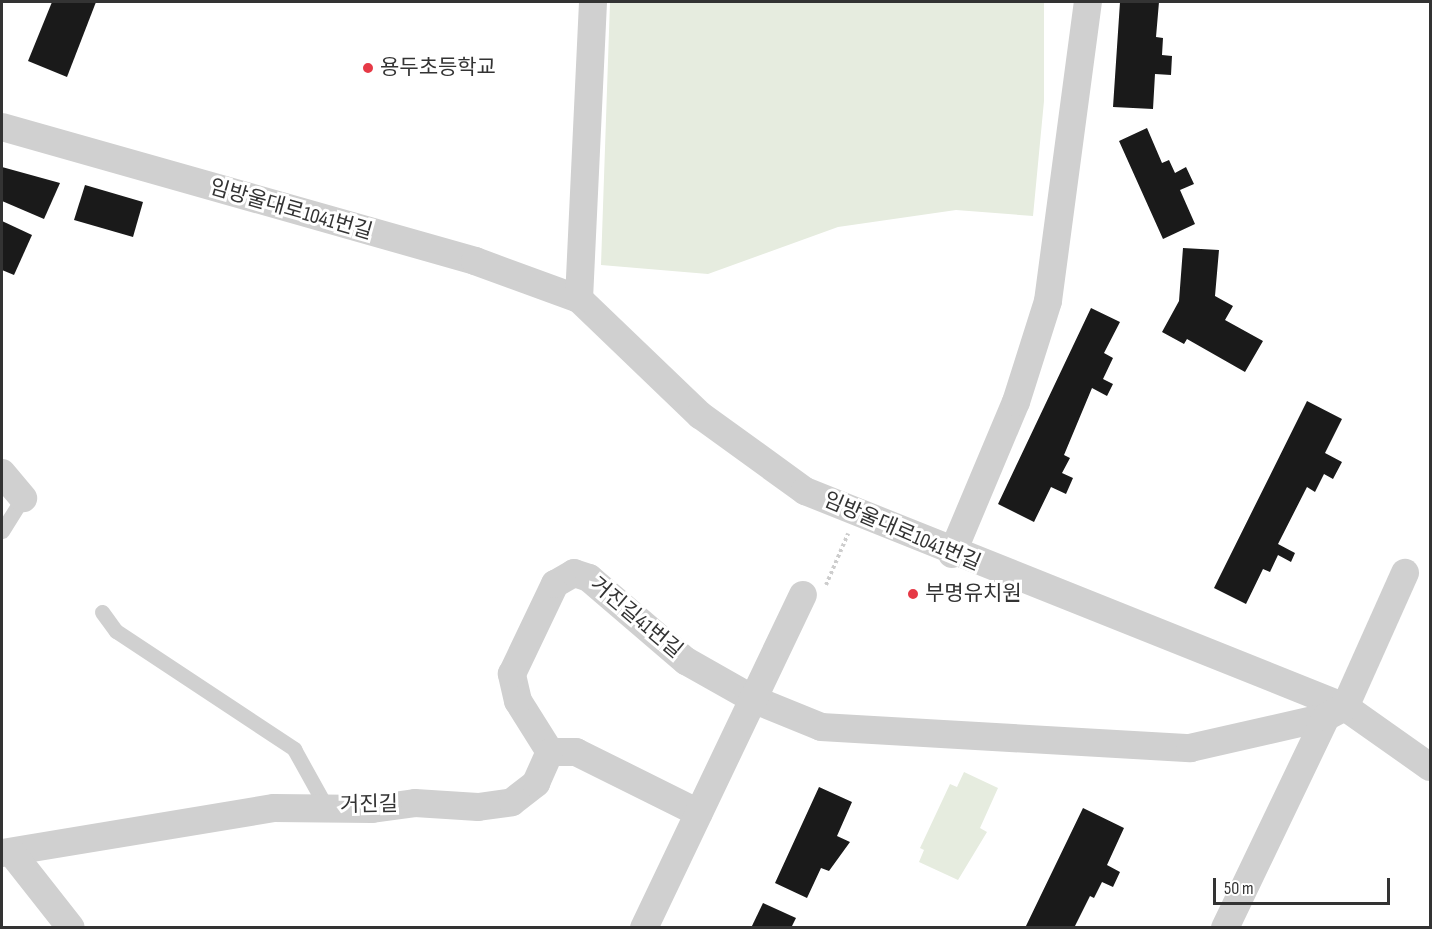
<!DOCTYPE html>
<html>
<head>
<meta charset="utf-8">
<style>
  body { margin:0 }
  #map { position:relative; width:1432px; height:929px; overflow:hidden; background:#fff; font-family:"Sofia Sans Condensed","Noto Sans KR",sans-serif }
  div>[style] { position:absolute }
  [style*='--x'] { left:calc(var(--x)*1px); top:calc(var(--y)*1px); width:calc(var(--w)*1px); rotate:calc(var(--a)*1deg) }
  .green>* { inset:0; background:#e6ecdf }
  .building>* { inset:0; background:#1a1a1a }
  .path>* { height:4px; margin-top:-2px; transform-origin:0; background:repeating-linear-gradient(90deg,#cdcdcd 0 3px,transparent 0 6px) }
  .lane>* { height:15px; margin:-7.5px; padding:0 7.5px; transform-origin:7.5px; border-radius:7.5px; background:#d0d0d0 }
  .street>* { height:28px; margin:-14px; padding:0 14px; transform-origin:14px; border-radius:14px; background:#d0d0d0 }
  .dots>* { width:16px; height:16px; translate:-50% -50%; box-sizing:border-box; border:3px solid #fff; border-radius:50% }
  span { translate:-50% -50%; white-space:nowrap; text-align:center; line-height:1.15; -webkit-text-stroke:6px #fff; paint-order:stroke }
  .poi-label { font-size:21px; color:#333 }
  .left { translate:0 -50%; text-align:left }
  .street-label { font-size:21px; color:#333 }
  .frame { position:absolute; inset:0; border:3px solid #333; pointer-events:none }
  .scale { position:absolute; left:1213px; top:878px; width:177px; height:27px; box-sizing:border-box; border:3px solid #333; border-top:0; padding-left:8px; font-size:18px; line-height:21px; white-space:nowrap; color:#333; -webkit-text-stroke:4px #fff; paint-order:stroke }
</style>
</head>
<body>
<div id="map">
  <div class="green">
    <div style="clip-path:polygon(610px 2px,1044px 2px,1044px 101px,1033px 216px,956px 210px,838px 227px,708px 274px,601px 265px)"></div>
    <div style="clip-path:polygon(964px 772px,998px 788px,980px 828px,987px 832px,958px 880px,919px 862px,924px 850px,920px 848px,950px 784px,957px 787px)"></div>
  </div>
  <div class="building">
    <div style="clip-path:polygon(52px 2px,96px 2px,67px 77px,28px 61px)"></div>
    <div style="clip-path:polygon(1120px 2px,1159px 2px,1156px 37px,1163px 38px,1162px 55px,1172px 56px,1171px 75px,1155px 74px,1153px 109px,1113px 107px)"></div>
    <div style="clip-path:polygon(1147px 128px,1162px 163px,1169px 160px,1175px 173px,1186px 167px,1194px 184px,1180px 190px,1195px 224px,1163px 239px,1119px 141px)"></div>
    <div style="clip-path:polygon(2px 167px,60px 183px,44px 219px,2px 201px)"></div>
    <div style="clip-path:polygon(85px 185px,143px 202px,133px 237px,74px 220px)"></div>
    <div style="clip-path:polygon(2px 221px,32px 235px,14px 275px,2px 270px)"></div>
    <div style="clip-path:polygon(1183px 248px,1219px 250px,1215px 296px,1233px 306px,1225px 320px,1263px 341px,1245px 372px,1187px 339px,1184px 344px,1162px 332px,1179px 301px)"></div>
    <div style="clip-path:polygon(1091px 308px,1120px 322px,1104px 353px,1113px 358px,1103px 379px,1113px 384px,1107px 396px,1092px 388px,1064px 455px,1070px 458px,1062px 473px,1073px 478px,1066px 494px,1051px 487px,1034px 522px,998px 504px)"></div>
    <div style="clip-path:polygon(1307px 401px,1342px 419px,1325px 453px,1342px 462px,1333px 479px,1324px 474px,1315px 492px,1307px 487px,1278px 544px,1295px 553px,1291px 562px,1278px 555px,1270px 572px,1263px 569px,1246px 604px,1214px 588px)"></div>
    <div style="clip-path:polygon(819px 787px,852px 802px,837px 836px,850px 842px,829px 871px,821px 868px,807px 898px,775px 883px)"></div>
    <div style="clip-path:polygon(1083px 808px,1124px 828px,1107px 865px,1120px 872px,1113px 887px,1102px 882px,1094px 898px,1090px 896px,1074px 928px,1025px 928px)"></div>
    <div style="clip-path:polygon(763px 903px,796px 918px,791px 928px,751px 928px)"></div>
  </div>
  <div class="path">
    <div style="--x:826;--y:585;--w:56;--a:-66.7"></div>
  </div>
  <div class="lane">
    <div style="--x:2;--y:531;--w:39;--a:-58"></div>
    <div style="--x:102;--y:612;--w:24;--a:54"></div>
    <div style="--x:116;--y:631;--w:214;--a:33.5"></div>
    <div style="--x:294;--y:749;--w:64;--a:61"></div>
  </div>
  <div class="street">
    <div style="--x:2;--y:127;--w:492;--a:15.8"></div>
    <div style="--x:475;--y:261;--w:111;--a:20.1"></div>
    <div style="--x:579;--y:299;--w:168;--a:43.8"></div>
    <div style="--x:700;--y:415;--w:130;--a:35.9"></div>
    <div style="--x:805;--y:491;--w:582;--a:21.8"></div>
    <div style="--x:1345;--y:707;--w:104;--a:35.2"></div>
    <div style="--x:579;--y:299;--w:297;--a:-87.3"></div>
    <div style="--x:2;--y:473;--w:33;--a:50"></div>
    <div style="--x:952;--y:554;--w:165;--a:-67.2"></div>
    <div style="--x:1016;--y:402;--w:106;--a:-72.4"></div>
    <div style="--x:1048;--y:301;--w:302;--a:-82.4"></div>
    <div style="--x:550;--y:752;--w:60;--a:-122.1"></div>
    <div style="--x:518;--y:701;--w:28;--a:-103"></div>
    <div style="--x:512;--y:674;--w:100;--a:-64.5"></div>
    <div style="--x:555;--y:584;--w:22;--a:-30"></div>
    <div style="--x:574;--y:573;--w:16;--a:18"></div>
    <div style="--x:589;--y:578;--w:128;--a:40.6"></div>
    <div style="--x:686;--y:661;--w:79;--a:29.5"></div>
    <div style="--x:755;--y:700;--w:71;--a:22.2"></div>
    <div style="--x:821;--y:727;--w:370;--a:3.3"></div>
    <div style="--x:1190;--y:748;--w:139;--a:-12.8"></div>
    <div style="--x:2;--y:853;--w:276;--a:-9.4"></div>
    <div style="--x:274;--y:808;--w:98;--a:0.6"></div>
    <div style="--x:372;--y:809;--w:43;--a:-7.9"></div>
    <div style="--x:415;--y:803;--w:63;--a:3.6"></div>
    <div style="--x:478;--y:807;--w:34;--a:-8"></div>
    <div style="--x:512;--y:802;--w:31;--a:-38"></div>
    <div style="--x:536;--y:783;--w:34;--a:-66"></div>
    <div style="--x:550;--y:752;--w:26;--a:0"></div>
    <div style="--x:576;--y:752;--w:137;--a:26.4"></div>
    <div style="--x:12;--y:853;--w:95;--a:51.8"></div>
    <div style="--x:644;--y:928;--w:369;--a:-64.5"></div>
    <div style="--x:1225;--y:928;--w:234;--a:-64.4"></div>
    <div style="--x:1326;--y:717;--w:21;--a:-28"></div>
    <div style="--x:1345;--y:707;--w:147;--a:-65.9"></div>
  </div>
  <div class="dots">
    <div style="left:368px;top:68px;background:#e63946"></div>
    <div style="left:913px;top:594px;background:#e63946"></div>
  </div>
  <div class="poi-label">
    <span class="left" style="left:380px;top:68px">용두초등학교</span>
    <span class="left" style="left:925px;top:594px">부명유치원</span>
  </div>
  <div class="street-label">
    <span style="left:291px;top:210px;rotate:16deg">임방울대로1041번길</span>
    <span style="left:902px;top:532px;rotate:23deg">임방울대로1041번길</span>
    <span style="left:636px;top:618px;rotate:40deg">거진길41번길</span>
    <span style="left:369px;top:805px;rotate:-1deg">거진길</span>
  </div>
  <div class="frame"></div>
  <div class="scale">50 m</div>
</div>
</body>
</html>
